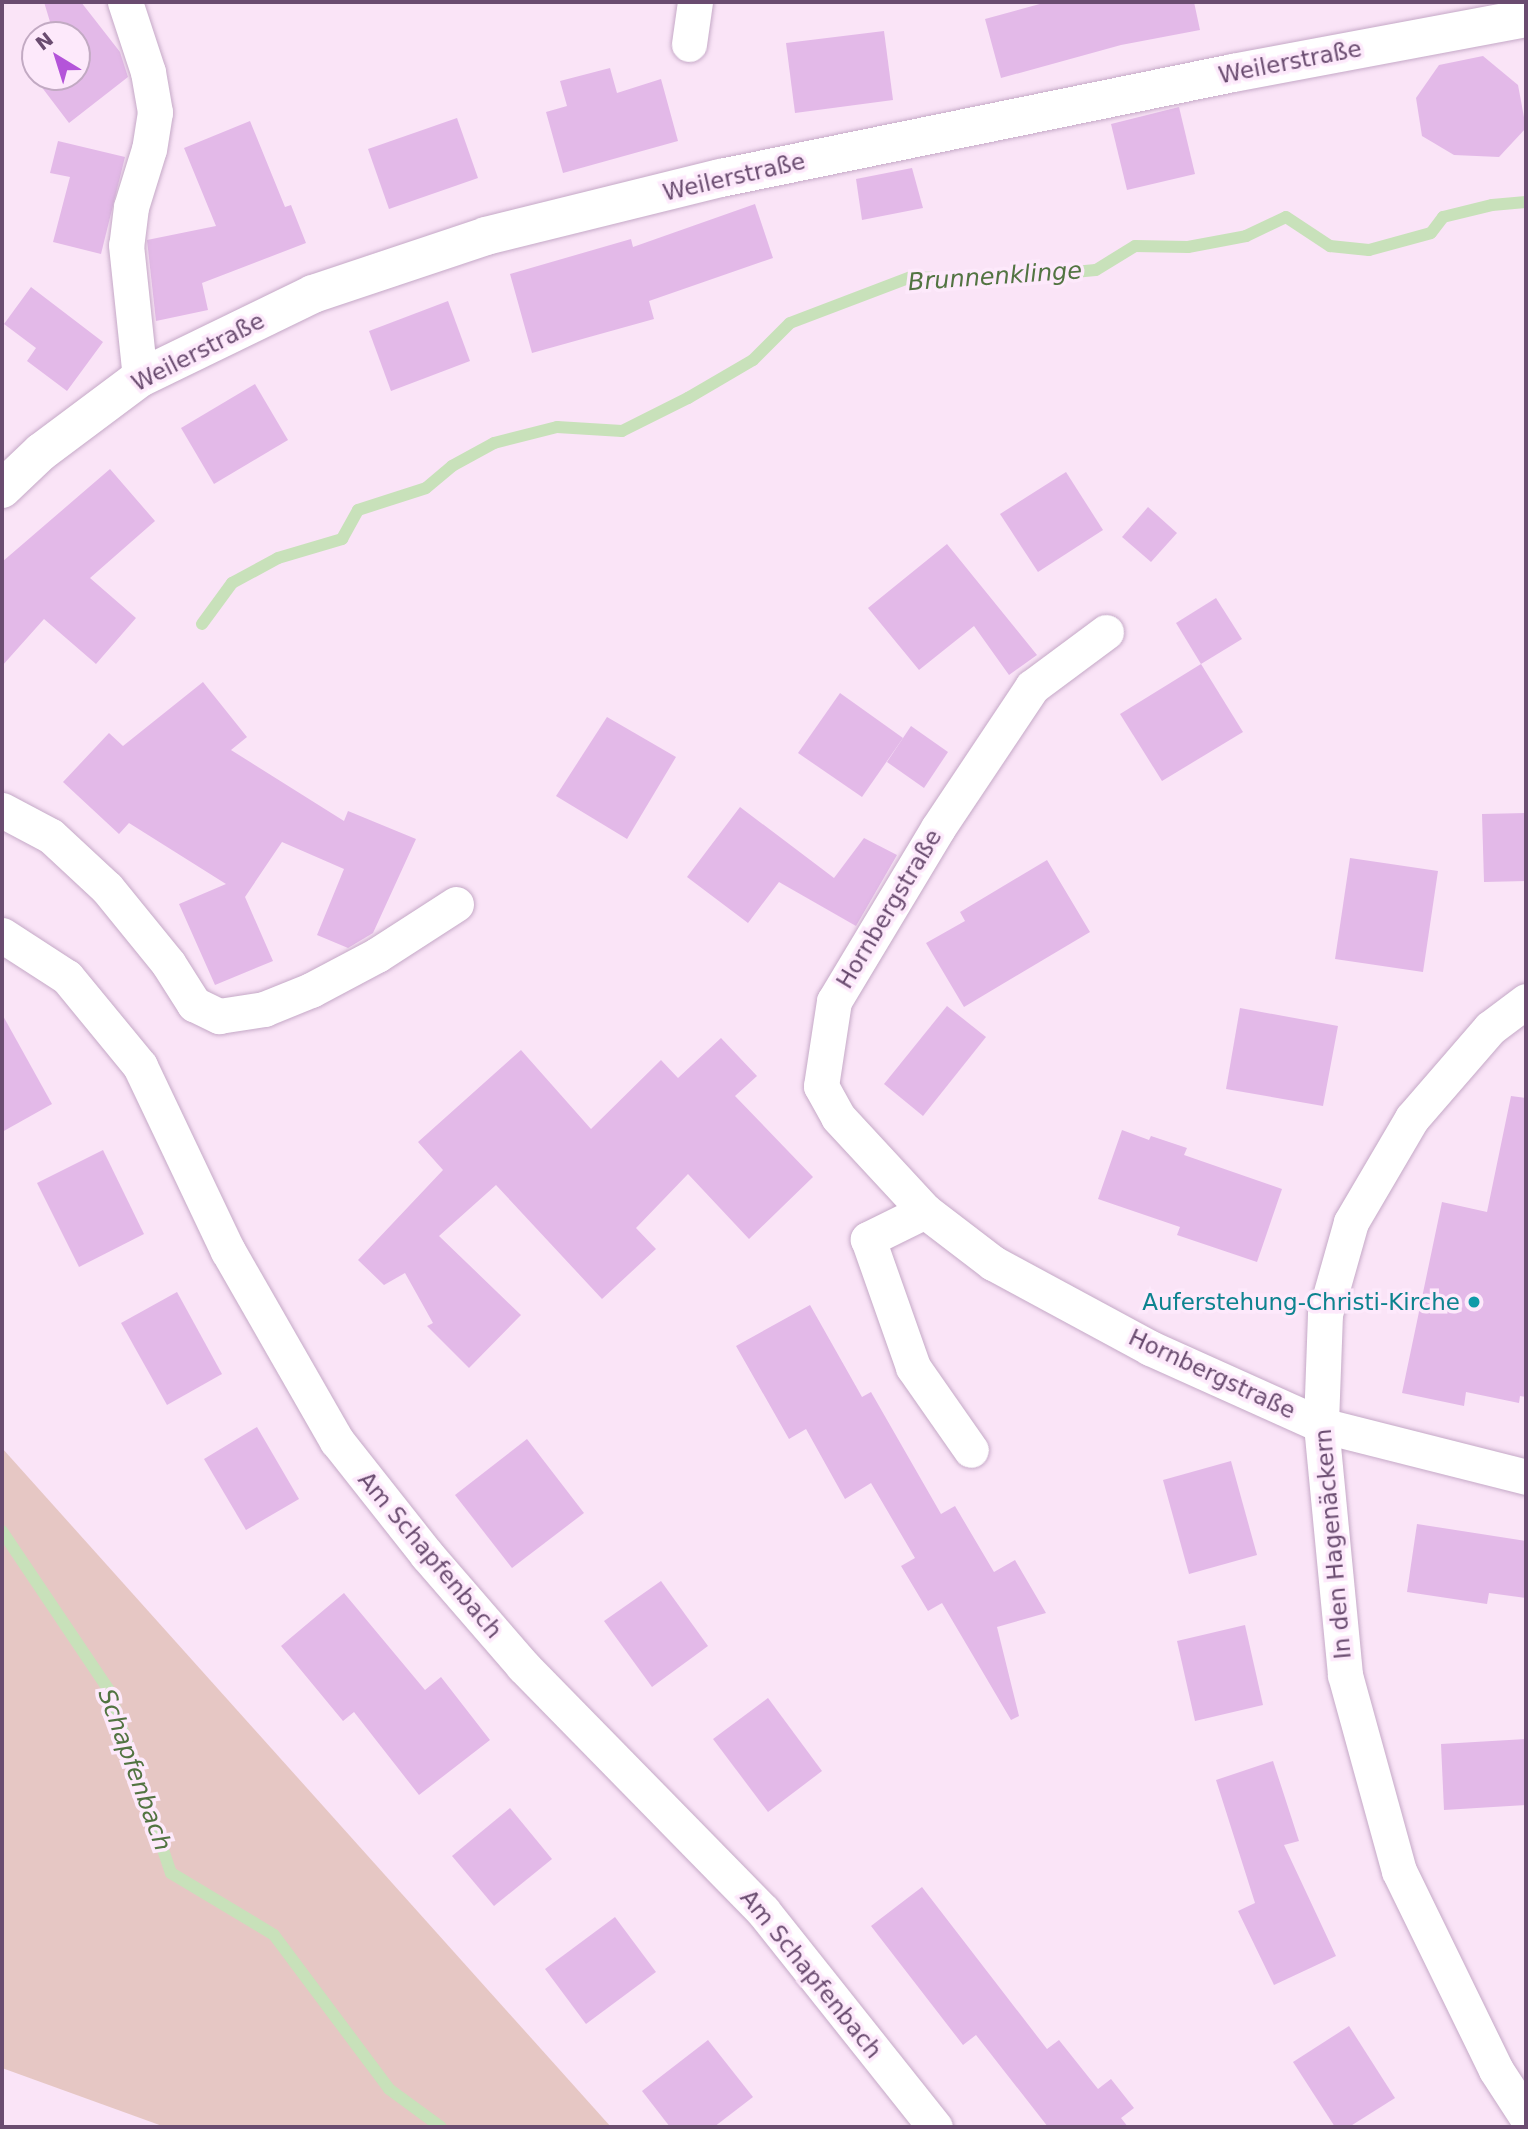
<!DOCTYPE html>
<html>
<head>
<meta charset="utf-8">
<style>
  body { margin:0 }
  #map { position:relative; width:1528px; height:2129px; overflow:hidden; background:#fae4f7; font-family:"DejaVu Sans",sans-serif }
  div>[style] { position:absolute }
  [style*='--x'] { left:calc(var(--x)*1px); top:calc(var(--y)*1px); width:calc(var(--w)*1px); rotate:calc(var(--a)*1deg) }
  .green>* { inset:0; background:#e6c7c4 }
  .stream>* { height:12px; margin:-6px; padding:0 6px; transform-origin:6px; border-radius:6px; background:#c8e1ba }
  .building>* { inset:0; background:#e3b9e8 }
  .roads { filter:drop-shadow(0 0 2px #c5a9c7) drop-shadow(0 0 2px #c5a9c7) }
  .street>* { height:35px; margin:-17.5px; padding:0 17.5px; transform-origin:17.5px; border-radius:17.5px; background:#fff }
  .secondary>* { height:38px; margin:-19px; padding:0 19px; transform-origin:19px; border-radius:19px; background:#fff }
  .dots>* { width:19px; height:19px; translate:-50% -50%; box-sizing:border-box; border:4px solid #fde9fb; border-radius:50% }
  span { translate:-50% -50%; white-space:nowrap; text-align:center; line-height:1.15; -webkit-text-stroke:7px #fde9fb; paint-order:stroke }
  .street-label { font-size:23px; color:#6a4c70 }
  .culture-label { font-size:23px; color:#0d838f }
  .right { translate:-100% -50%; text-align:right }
  .water-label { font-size:24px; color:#527442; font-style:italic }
  .frame { position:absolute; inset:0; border:4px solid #6a4c70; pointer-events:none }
  .north { position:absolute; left:21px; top:21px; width:70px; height:70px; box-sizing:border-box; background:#fde9fb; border:2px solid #c2aac3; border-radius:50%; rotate:322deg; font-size:19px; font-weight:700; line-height:28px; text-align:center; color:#6a4c70 }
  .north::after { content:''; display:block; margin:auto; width:24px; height:32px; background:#b454d9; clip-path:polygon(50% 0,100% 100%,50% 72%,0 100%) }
</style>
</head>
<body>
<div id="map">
  <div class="green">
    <div style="clip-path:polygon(2px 1448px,611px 2127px,165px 2127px,2px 2068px)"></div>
  </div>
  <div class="stream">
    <div style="--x:202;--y:624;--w:51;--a:-53.8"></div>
    <div style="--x:232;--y:583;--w:52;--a:-28.5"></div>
    <div style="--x:278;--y:558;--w:67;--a:-16.5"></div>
    <div style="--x:342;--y:539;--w:33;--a:-61"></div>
    <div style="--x:358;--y:510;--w:71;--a:-17.9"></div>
    <div style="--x:426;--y:488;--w:34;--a:-40"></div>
    <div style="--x:452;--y:466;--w:48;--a:-28.7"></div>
    <div style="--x:494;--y:443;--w:65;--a:-14.3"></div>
    <div style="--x:557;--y:427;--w:65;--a:3.5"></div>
    <div style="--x:622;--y:431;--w:74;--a:-26.6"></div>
    <div style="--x:688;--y:398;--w:75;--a:-30.3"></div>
    <div style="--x:753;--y:360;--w:52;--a:-45"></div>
    <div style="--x:790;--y:323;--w:129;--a:-20.8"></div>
    <div style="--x:911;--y:277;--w:77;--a:2.2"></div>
    <div style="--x:988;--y:280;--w:108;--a:-5.3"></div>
    <div style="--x:1096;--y:270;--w:46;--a:-31.6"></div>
    <div style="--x:1135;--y:246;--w:53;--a:1.1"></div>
    <div style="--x:1188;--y:247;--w:59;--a:-10.7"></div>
    <div style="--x:1246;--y:236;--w:44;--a:-25.4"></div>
    <div style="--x:1286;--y:217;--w:53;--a:33.4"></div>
    <div style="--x:1330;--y:246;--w:39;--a:6"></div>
    <div style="--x:1369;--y:250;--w:64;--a:-15.3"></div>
    <div style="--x:1431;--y:233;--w:20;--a:-53"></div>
    <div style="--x:1443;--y:217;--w:50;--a:-13.8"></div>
    <div style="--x:1492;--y:205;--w:34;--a:-5"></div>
    <div style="--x:2;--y:1531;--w:192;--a:56.1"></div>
    <div style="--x:109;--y:1690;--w:193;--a:71.3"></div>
    <div style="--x:171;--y:1873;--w:120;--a:31"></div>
    <div style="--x:274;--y:1935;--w:192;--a:53.2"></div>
    <div style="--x:389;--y:2089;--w:64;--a:36.2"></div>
  </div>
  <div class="building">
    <div style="clip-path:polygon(44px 2px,81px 2px,120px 52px,128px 77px,69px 123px,31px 73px,35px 69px,35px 77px,77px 77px,77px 35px,54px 35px)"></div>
    <div style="clip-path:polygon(1047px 2px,1194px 2px,1200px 30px,1121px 45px,1001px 78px,985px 19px)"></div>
    <div style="clip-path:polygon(884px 31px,893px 100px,795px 113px,786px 43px)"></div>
    <div style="clip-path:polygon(1483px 56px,1518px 85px,1526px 128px,1499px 157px,1454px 155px,1422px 136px,1416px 98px,1439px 65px)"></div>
    <div style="clip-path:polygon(610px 68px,617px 93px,661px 79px,678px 141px,563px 173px,546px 112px,567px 106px,560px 81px)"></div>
    <div style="clip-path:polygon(1179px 107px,1195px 174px,1127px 190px,1111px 124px)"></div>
    <div style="clip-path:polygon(457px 118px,478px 178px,389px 209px,368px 149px)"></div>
    <div style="clip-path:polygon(250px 121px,285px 207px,291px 205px,306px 243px,202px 283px,208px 310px,156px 321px,147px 240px,216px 226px,184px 148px)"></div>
    <div style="clip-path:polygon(58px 141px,125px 157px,101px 254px,53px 242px,70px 177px,50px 173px)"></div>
    <div style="clip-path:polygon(912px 168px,923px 208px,862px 220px,856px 179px)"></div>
    <div style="clip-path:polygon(755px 204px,773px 258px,649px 301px,654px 319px,532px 353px,510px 274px,631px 239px,633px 247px)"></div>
    <div style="clip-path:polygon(31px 287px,103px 342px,67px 391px,27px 361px,36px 348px,4px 324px)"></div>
    <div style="clip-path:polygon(448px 301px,470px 361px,391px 391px,369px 331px)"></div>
    <div style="clip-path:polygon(255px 384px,288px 440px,214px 484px,181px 428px)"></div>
    <div style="clip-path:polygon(110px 469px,155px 521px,90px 578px,136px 618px,96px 664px,44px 619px,2px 666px,2px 562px)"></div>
    <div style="clip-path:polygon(1066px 472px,1103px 530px,1038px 572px,1000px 514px)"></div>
    <div style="clip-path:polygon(1148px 507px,1177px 533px,1151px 562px,1122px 537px)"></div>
    <div style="clip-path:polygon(947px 544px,1037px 655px,1009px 675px,974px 626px,919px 670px,868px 608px)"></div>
    <div style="clip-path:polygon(1216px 598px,1242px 639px,1201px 664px,1176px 623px)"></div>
    <div style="clip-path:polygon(1201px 664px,1243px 732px,1162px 781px,1120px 714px)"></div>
    <div style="clip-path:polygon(203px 682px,247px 737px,231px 750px,344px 821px,348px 811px,416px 839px,373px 933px,348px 948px,317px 935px,344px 869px,282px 842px,245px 897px,273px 961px,215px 985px,179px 904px,226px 884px,129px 823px,119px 834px,63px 782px,109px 733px,123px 746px)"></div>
    <div style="clip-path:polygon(840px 693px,903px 738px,862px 797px,798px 753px)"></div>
    <div style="clip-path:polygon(607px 717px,676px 757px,627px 839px,556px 796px)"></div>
    <div style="clip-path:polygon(911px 726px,948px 752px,924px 788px,887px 762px)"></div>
    <div style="clip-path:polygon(740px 807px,834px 878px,864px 838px,897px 855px,856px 926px,779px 882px,748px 923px,687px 877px)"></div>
    <div style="clip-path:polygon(1526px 813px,1526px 881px,1484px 882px,1482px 814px)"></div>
    <div style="clip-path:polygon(1350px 858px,1438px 871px,1423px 972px,1335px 959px)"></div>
    <div style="clip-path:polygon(1047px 860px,1090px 932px,964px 1007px,926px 943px,965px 921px,960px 912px)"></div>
    <div style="clip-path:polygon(947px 1006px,986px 1037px,923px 1116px,884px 1084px)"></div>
    <div style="clip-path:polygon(1240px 1008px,1338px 1026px,1323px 1106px,1226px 1089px)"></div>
    <div style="clip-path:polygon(2px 1014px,52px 1104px,2px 1132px)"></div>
    <div style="clip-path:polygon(721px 1038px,757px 1076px,735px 1096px,813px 1177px,749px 1239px,688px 1174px,636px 1228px,656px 1249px,602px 1299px,496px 1185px,439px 1236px,521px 1315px,469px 1368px,427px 1326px,433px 1323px,405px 1273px,384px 1285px,358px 1260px,443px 1170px,418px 1142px,521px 1050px,591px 1129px,661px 1060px,678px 1078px)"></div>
    <div style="clip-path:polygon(1511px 1096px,1526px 1098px,1526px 1397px,1520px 1396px,1519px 1403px,1466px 1392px,1464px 1406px,1402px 1393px,1442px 1202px,1487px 1212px)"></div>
    <div style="clip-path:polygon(1122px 1130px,1149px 1140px,1151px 1136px,1187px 1148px,1184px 1155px,1282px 1189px,1257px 1262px,1177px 1235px,1180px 1227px,1098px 1199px)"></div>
    <div style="clip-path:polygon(103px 1150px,144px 1234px,79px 1267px,37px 1183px)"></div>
    <div style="clip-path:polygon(177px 1292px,222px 1374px,167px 1405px,121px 1323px)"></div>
    <div style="clip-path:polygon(810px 1305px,862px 1397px,871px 1392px,941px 1514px,955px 1506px,994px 1572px,1015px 1560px,1046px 1613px,997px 1627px,1019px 1716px,1011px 1720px,942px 1603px,928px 1611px,901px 1566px,915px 1558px,871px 1483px,845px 1499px,806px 1429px,789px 1439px,736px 1346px)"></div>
    <div style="clip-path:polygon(257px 1427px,299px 1499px,246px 1530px,204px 1459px)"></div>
    <div style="clip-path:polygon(527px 1439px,584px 1513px,512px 1568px,455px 1495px)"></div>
    <div style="clip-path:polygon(1231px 1461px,1257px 1555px,1189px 1574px,1163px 1480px)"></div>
    <div style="clip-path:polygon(1417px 1524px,1526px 1541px,1526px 1598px,1489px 1593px,1487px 1604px,1407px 1592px)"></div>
    <div style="clip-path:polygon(661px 1581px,708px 1646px,652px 1687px,604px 1621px)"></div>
    <div style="clip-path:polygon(344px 1593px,425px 1690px,441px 1677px,490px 1740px,419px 1795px,354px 1712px,343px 1721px,281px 1646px)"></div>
    <div style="clip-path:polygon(1245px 1625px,1263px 1705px,1195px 1721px,1177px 1641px)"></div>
    <div style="clip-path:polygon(768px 1698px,822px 1771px,768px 1812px,713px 1739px)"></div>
    <div style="clip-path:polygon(1526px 1739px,1526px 1805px,1444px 1810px,1441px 1744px)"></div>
    <div style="clip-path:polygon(1273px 1761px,1299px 1841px,1284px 1845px,1336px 1956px,1274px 1985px,1238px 1911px,1255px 1903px,1216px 1780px)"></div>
    <div style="clip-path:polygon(510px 1808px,552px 1859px,494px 1906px,452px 1856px)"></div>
    <div style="clip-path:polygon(922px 1887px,1047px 2049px,1059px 2040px,1098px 2089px,1111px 2079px,1134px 2108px,1121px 2118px,1128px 2127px,1048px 2127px,976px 2035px,963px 2045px,871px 1926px)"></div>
    <div style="clip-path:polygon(615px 1917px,656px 1972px,586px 2024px,545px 1969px)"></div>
    <div style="clip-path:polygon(1349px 2026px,1395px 2098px,1349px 2127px,1335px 2127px,1293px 2062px)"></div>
    <div style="clip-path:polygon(708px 2040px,753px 2097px,714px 2127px,670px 2127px,642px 2091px)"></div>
  </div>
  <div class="roads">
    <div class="street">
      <div style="--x:125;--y:2;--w:74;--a:71.8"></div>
      <div style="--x:148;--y:72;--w:41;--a:80.1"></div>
      <div style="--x:155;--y:112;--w:37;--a:99"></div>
      <div style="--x:149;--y:149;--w:61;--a:107.2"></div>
      <div style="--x:131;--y:207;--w:38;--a:97"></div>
      <div style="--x:126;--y:245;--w:134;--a:84"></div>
      <div style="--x:689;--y:44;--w:42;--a:-81.9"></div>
      <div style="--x:1106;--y:632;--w:92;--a:143.4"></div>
      <div style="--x:1032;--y:687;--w:169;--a:123.7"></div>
      <div style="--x:938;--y:828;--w:202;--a:121"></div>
      <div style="--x:834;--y:1001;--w:86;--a:98.7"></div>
      <div style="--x:821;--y:1086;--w:35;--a:61"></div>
      <div style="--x:838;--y:1117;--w:128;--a:47.2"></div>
      <div style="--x:925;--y:1211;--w:86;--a:37.4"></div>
      <div style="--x:993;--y:1263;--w:179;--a:28.4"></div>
      <div style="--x:1150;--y:1348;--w:188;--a:24.2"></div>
      <div style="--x:1321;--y:1425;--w:211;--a:14.2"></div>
      <div style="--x:2;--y:810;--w:55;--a:28"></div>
      <div style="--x:51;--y:836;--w:76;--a:42.9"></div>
      <div style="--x:107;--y:888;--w:97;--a:50.9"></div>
      <div style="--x:168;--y:963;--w:49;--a:57.6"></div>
      <div style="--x:194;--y:1004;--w:28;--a:26"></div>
      <div style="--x:219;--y:1016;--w:46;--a:-8.8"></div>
      <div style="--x:264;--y:1009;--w:51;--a:-22"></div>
      <div style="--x:311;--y:990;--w:75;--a:-27.9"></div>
      <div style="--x:377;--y:955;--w:94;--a:-32.8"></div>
      <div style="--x:2;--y:935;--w:77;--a:32.9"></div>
      <div style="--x:67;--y:977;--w:115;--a:50.6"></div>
      <div style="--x:140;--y:1066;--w:205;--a:64.6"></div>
      <div style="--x:228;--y:1251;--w:219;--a:60.2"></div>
      <div style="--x:337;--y:1441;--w:145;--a:51.7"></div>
      <div style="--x:427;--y:1555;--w:147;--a:49.1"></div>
      <div style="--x:523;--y:1666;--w:343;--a:45.6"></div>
      <div style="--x:763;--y:1911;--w:276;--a:51.5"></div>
      <div style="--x:1526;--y:1001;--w:45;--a:143.1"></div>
      <div style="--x:1490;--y:1028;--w:119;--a:130.9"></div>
      <div style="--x:1412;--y:1118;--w:121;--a:120.4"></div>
      <div style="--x:1351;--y:1222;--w:96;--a:105.8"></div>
      <div style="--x:1325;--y:1314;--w:111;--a:92.1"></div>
      <div style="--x:1321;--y:1425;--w:251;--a:84.5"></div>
      <div style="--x:1345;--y:1675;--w:203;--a:74.6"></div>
      <div style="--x:1399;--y:1871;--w:221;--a:64"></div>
      <div style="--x:1496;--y:2070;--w:55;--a:56.9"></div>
      <div style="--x:925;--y:1211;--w:64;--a:153.8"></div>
      <div style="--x:868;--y:1239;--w:136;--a:70.6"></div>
      <div style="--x:913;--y:1367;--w:101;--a:55.1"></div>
    </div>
    <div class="secondary">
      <div style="--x:2;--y:489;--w:54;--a:-43.5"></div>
      <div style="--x:41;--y:452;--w:124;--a:-36.8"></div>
      <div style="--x:140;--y:378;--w:192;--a:-25.9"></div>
      <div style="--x:313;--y:294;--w:182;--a:-18.5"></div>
      <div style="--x:486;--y:236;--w:242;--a:-13.9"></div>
      <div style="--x:721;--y:178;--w:523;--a:-11.59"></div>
      <div style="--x:1233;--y:73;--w:298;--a:-10.6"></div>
    </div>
  </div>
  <div class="dots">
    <div style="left:1474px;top:1302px;background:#0f9aa8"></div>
  </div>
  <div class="street-label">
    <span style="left:1290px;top:62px;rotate:-11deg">Weilerstraße</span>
    <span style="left:734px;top:177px;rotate:-13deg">Weilerstraße</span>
    <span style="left:198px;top:352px;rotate:-27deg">Weilerstraße</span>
    <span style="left:889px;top:909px;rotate:-59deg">Hornbergstraße</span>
    <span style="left:1212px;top:1374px;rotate:25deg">Hornbergstraße</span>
    <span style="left:1333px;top:1544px;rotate:-95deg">In den Hagenäckern</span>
    <span style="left:430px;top:1555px;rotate:50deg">Am Schapfenbach</span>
    <span style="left:811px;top:1974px;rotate:51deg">Am Schapfenbach</span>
  </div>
  <div class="culture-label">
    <span class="right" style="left:1460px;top:1302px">Auferstehung-Christi-Kirche</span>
  </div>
  <div class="water-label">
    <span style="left:995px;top:277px;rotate:-4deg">Brunnenklinge</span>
    <span style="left:134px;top:1770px;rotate:70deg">Schapfenbach</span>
  </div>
  <div class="frame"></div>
  <div class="north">N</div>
</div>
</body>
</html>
